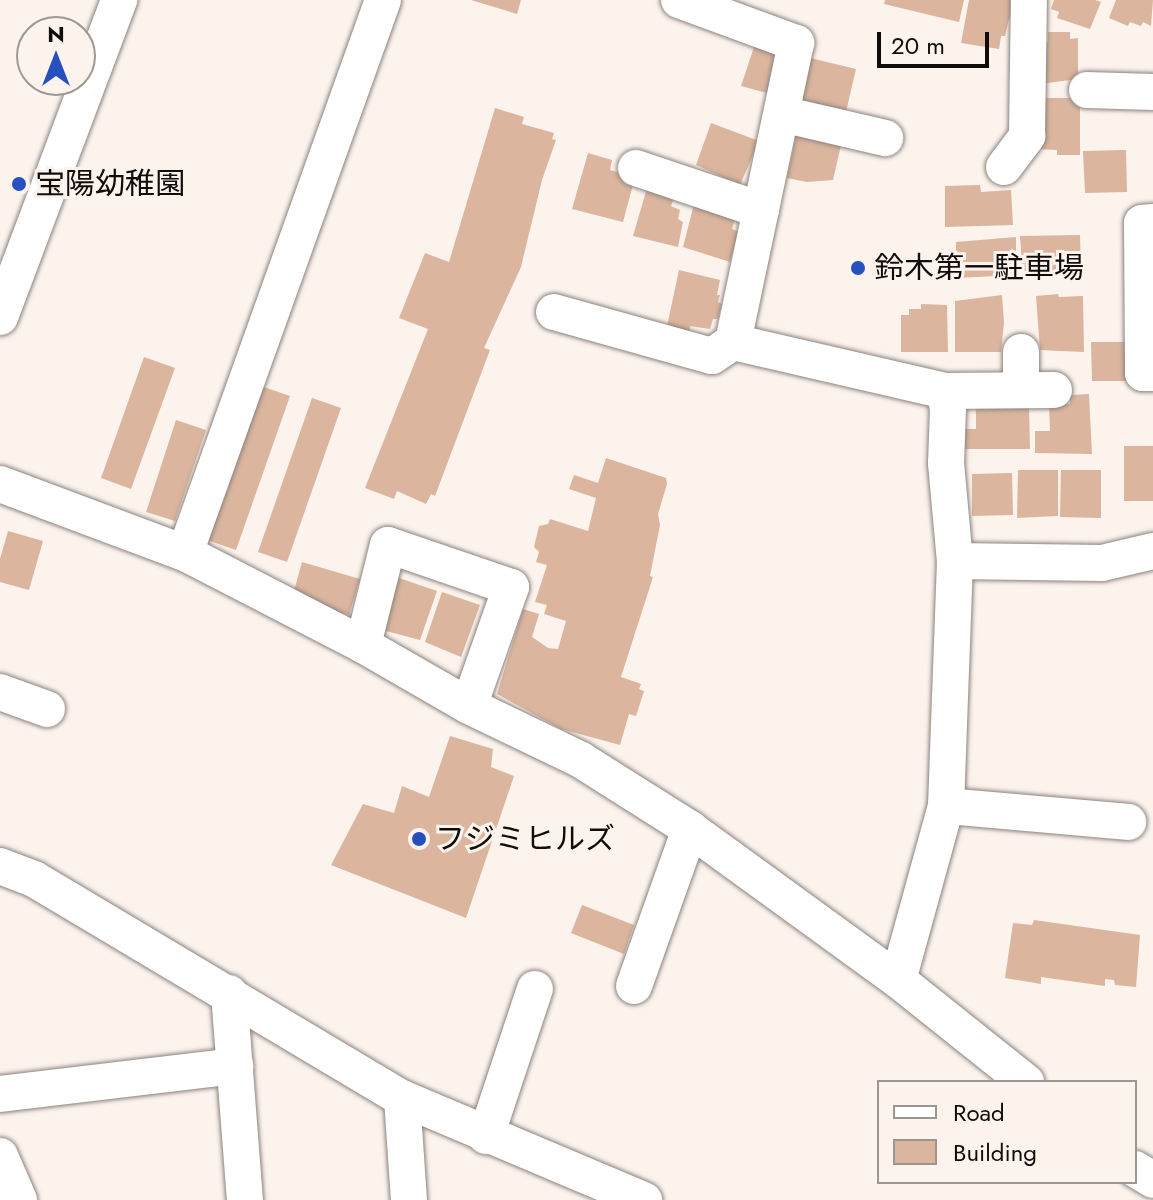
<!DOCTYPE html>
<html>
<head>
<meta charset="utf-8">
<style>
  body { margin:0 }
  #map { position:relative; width:1153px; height:1200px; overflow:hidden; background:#fcf3ed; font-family:Jost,"Noto Sans JP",sans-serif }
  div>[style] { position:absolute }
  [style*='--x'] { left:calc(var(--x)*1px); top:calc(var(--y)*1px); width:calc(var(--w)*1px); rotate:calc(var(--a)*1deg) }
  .building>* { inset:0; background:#dbb59e }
  .roads { filter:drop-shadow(0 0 2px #8b837e) drop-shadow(0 0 2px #8b837e) }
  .minor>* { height:36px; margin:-18px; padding:0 18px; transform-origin:18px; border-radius:18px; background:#fff }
  .dots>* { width:22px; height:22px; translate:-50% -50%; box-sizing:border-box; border:4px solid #fcf3ed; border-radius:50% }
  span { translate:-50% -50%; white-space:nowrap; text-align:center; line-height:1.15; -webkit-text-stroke:6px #fcf3ed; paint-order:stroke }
  .poi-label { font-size:30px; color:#0f0c0a }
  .left { translate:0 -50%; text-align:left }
  .legend { position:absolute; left:877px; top:1080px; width:260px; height:104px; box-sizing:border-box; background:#fcf3ed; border:2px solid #9d9792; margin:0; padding:10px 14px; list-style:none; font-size:24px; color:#0f0c0a }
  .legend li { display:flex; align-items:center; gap:16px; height:40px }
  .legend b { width:40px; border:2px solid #9d9792 }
  .north { position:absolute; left:16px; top:16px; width:80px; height:80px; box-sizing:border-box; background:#fcf3ed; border:2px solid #9d9792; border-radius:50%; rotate:0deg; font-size:22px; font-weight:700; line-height:32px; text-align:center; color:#0f0c0a }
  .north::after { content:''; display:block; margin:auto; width:28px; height:36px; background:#2750bf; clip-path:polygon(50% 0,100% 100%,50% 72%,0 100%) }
  .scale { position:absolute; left:877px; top:32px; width:112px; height:36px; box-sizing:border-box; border:4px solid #0f0c0a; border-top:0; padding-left:10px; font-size:24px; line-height:28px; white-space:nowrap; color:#0f0c0a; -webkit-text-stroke:6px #fcf3ed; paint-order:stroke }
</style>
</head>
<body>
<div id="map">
  <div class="building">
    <div style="clip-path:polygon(471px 0,521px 0,517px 14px)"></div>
    <div style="clip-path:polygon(885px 0,964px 0,959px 22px,884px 4px)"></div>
    <div style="clip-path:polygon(969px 0,1015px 0,1014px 14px,1009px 19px,1005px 36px,1001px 36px,999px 49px,961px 43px)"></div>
    <div style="clip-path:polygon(1054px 0,1095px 0,1101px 2px,1090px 29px,1057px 18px,1059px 12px,1051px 9px)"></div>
    <div style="clip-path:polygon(1116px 0,1153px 0,1151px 26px,1143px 22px,1141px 26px,1130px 22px,1128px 26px,1109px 18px)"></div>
    <div style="clip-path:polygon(1048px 32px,1070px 32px,1070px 39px,1078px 38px,1078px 79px,1040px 84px,1040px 42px,1048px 42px)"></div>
    <div style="clip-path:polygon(757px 38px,781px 52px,771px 94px,741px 86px)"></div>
    <div style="clip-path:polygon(806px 57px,856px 69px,845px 116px,795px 106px)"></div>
    <div style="clip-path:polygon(1036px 98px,1080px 98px,1080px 155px,1057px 155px,1057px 150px,1036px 149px)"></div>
    <div style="clip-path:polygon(495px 108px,524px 117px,522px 124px,554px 133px,552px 139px,556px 140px,542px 180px,521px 267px,484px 348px,490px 350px,435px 496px,431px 494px,426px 504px,397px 491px,394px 499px,365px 488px,428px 329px,399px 318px,425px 253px,449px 262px)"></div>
    <div style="clip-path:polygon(711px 123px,759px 141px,740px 185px,696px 165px)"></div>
    <div style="clip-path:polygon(797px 131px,842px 141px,833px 180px,807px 182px,787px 178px)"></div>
    <div style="clip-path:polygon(1126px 150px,1127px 192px,1085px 193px,1083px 151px)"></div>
    <div style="clip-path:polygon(588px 153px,612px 160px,610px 170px,635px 177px,623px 222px,572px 209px)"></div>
    <div style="clip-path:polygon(980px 185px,981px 192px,1011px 190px,1013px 225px,945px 227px,945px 186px)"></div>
    <div style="clip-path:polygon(647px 188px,675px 195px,671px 206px,680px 210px,678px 219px,683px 222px,678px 247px,633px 236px)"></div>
    <div style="clip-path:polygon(694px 204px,735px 220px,732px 229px,739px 232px,730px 262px,683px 247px)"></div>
    <div style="clip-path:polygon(1080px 235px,1081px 274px,1023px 275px,1020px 236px)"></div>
    <div style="clip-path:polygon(1016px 237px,1016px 275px,956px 278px,956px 242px)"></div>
    <div style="clip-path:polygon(679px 270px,720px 280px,717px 295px,720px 295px,718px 302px,722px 304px,718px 319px,713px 319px,710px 329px,690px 326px,690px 331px,667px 326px)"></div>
    <div style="clip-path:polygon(1058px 294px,1059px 297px,1083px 296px,1084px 352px,1040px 350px,1036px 296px)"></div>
    <div style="clip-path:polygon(1002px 295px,1004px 323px,1001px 352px,955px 352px,955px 301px)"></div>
    <div style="clip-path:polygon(921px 304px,947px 305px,948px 352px,901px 352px,901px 315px,909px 315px,909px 309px,921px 309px)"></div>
    <div style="clip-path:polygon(1091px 342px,1127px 342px,1129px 381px,1092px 381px)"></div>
    <div style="clip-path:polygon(144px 357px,175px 368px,131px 489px,101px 478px)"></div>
    <div style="clip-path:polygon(261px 386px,290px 396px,236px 550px,207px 540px)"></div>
    <div style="clip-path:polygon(1089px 394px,1092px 454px,1035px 453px,1035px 431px,1050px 431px,1049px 404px,1070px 404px,1070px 395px)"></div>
    <div style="clip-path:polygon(312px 398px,341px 408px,287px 562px,258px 552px)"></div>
    <div style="clip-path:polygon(976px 404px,1029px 405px,1030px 449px,965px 449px,965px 429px,976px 429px)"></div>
    <div style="clip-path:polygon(176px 420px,206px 430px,175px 521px,146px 512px)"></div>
    <div style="clip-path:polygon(1124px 446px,1153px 446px,1153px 501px,1124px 501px)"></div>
    <div style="clip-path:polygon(606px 458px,666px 478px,667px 484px,658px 514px,660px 525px,650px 576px,653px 577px,621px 677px,641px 684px,639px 689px,644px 691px,636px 716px,629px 714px,620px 745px,561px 729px,497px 694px,523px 609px,539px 614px,532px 637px,548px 648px,558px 649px,566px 621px,544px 614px,547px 605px,535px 602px,547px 565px,536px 562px,539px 552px,534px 547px,539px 526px,548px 524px,550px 519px,588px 531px,596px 498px,569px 489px,574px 475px,598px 483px)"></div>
    <div style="clip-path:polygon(1018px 470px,1058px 470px,1058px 516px,1017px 518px)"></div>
    <div style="clip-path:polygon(1061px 470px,1101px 470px,1101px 518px,1060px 517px)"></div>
    <div style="clip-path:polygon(1012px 473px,1013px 515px,972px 516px,972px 474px)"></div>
    <div style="clip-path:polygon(8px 531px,43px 541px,29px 590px,0 582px,0 559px)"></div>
    <div style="clip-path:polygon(302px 562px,360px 579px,349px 615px,292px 598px)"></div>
    <div style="clip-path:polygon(399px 578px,437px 591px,420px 640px,382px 630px)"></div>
    <div style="clip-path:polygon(442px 592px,480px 605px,461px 657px,425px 642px)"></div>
    <div style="clip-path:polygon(450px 736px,493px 749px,491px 767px,514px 776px,466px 918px,331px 865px,363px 804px,394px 813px,402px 786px,429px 797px)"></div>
    <div style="clip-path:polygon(582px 905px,634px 925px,624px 954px,571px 933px)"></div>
    <div style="clip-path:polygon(1034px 920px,1140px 935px,1136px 987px,1115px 985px,1114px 980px,1105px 979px,1105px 986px,1041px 977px,1041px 984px,1005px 978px,1013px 923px,1032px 925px)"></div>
  </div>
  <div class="roads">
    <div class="minor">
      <div style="--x:679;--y:0;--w:125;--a:20.2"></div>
      <div style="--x:796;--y:43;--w:306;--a:101.9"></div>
      <div style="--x:733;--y:342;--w:218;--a:13"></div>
      <div style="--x:945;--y:391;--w:18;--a:81"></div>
      <div style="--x:948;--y:409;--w:54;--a:92.1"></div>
      <div style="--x:946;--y:463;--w:98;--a:84.8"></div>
      <div style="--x:955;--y:561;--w:245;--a:92.1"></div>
      <div style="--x:946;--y:806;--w:180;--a:105.4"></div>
      <div style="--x:1087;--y:90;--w:66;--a:1.7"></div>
      <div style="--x:782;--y:114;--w:106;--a:13.1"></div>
      <div style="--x:1004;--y:167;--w:39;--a:-53"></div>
      <div style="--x:1027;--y:136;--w:136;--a:-89.2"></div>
      <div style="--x:636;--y:168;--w:132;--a:18.6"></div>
      <div style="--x:1153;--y:222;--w:11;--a:175"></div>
      <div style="--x:1142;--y:223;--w:150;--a:89.6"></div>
      <div style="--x:1143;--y:373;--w:10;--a:0"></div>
      <div style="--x:554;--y:312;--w:164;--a:15.6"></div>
      <div style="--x:712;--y:356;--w:25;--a:-34"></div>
      <div style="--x:0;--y:317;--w:339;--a:-69.4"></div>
      <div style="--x:1021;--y:352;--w:38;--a:90"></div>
      <div style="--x:945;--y:391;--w:109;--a:-0.5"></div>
      <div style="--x:0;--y:484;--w:197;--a:20.5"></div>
      <div style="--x:185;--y:553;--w:200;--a:27.3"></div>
      <div style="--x:363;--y:645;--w:122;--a:29.9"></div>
      <div style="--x:469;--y:706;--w:124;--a:25.7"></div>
      <div style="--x:581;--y:760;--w:129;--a:32.3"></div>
      <div style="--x:690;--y:829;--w:257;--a:36"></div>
      <div style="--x:898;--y:980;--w:164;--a:38.6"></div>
      <div style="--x:185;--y:553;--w:587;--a:-70.3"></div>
      <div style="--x:955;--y:561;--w:147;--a:0.8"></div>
      <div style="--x:1102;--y:563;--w:52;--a:-13.2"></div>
      <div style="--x:363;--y:645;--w:103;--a:-76"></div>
      <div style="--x:388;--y:545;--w:130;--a:18.9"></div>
      <div style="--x:511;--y:587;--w:126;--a:109.4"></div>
      <div style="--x:0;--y:692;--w:50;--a:19.9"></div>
      <div style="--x:946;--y:806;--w:183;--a:5"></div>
      <div style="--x:0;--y:866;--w:36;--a:21"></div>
      <div style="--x:34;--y:879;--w:428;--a:30.8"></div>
      <div style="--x:402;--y:1098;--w:263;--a:22.9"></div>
      <div style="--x:634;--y:986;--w:167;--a:-70.4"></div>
      <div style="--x:229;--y:993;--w:208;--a:85.6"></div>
      <div style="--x:0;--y:1094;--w:237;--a:-6.8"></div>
      <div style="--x:402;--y:1098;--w:102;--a:86.1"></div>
      <div style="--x:486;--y:1136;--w:155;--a:-71.6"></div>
      <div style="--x:0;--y:1156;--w:48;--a:66.6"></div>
      <div style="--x:1135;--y:1169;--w:21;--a:31"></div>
    </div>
  </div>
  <div class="dots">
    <div style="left:19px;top:184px;background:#2750bf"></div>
    <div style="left:858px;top:268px;background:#2750bf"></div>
    <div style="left:419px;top:839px;background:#2750bf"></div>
  </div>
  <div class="poi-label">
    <span class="left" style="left:35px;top:184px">宝陽幼稚園</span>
    <span class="left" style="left:874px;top:268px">鈴木第一駐車場</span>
    <span class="left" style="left:435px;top:839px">フジミヒルズ</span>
  </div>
  <ul class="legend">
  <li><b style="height:10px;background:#fff"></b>Road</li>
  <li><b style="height:22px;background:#dbb59e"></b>Building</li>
  </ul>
  <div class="north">N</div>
  <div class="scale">20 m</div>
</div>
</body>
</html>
